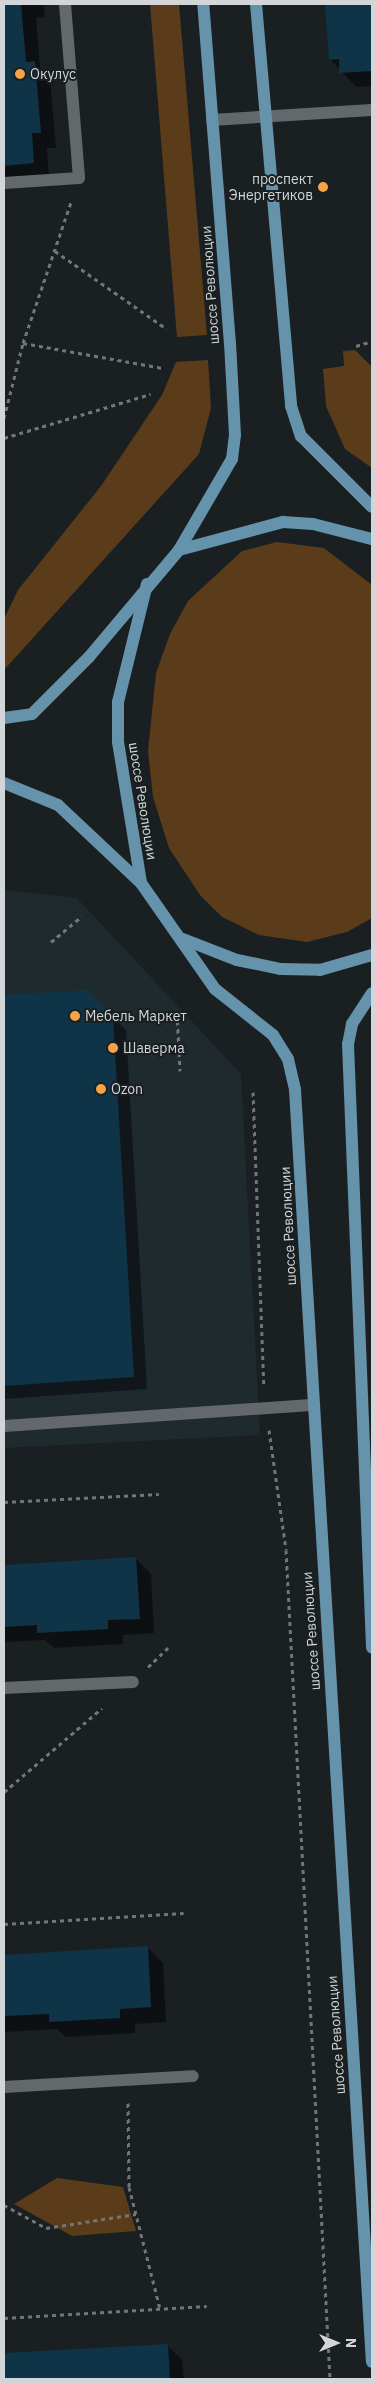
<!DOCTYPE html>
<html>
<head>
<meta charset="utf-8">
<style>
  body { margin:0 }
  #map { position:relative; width:376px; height:2383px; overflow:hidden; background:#1a1f22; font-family:"IBM Plex Sans",sans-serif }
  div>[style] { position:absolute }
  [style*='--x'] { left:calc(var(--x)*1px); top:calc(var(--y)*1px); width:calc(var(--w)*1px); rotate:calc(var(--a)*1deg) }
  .built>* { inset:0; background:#1f2a2f }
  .green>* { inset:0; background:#5b3c1a }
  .shadow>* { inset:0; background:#0007 }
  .building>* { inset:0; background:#0f3447 }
  .path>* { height:3px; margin-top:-1.5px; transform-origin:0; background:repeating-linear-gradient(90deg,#727679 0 4px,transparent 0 8px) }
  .service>* { height:12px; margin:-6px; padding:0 6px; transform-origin:6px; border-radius:6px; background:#62686b }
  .primary>* { height:12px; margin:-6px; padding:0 6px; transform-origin:6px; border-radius:6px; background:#6493ab }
  .dots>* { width:14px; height:14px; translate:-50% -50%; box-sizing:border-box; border:2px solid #1a1f22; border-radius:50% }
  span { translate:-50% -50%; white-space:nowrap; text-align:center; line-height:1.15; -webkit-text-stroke:4px #1a1f22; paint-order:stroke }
  .poi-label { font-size:14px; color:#d2d6d8 }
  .left { translate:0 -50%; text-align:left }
  .right { translate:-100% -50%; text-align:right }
  .street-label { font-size:14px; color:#d2d6d8 }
  .frame { position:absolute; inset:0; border:5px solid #d2d6d8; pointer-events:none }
  .north { position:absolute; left:311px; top:2318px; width:50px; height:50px; -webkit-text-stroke:4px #1a1f22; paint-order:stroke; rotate:90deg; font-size:14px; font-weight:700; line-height:20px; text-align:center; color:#d2d6d8 }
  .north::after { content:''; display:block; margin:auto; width:18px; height:22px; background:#d2d6d8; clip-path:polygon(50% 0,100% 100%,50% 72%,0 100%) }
</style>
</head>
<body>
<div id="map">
  <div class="built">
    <div style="clip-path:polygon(4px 890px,77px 898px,241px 1074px,260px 1435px,4px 1448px)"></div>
  </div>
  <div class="green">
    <div style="clip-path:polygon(150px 4px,179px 4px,207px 335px,177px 337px)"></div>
    <div style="clip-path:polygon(355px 350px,372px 367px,372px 468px,345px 449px,326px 406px,323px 369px,344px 366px,343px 351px)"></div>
    <div style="clip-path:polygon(208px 360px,211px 408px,199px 454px,4px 670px,4px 619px,18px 590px,101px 486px,162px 395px,176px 362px)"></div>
    <div style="clip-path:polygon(277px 542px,324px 548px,372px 585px,372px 918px,347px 932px,307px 942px,259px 935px,222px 917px,200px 895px,169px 848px,153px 797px,148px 751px,156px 673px,170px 634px,188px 601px,242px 551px)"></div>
    <div style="clip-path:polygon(57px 2178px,123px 2187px,136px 2231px,72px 2236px,14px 2204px)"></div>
  </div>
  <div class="shadow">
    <div style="clip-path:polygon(4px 4px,44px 4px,45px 17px,36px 18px,40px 68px,50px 78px,56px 148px,47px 148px,49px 178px,4px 182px)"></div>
    <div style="clip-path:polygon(372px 4px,372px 86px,356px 87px,330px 59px,336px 4px)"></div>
    <div style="clip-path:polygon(87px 992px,126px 1030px,147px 1389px,4px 1399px,4px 996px)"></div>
    <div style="clip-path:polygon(135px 1558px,151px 1574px,154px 1633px,123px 1635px,123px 1644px,54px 1648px,45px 1640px,4px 1642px,4px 1566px)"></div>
    <div style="clip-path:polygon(147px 1947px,163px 1963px,166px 2022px,135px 2024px,135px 2033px,66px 2037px,57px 2029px,4px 2032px,4px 1956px)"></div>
    <div style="clip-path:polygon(167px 2345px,182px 2360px,184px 2379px,4px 2379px,4px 2355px)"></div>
  </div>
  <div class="building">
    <div style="clip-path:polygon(4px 4px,21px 4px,26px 62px,35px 61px,41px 133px,32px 133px,34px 163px,4px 166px)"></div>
    <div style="clip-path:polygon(325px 4px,372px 4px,372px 71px,339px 73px,339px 59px,329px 60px)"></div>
    <div style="clip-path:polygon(88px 990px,113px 1016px,134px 1377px,4px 1386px,4px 995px)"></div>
    <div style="clip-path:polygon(136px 1557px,140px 1619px,108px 1620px,108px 1629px,37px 1633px,37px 1625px,4px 1627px,4px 1565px)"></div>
    <div style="clip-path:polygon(148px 1946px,151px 2007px,120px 2009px,120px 2018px,49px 2022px,49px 2014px,4px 2016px,4px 1955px)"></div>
    <div style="clip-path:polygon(168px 2344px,170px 2379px,4px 2379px,4px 2353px)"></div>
  </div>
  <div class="path">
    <div style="--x:55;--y:251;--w:136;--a:34.9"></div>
    <div style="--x:23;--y:343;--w:142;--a:10.1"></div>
    <div style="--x:356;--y:346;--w:17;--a:-17"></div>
    <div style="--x:4;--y:418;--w:77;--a:-75.8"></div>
    <div style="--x:23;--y:343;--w:149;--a:-71.2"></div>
    <div style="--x:4;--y:438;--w:153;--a:-16.7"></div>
    <div style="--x:51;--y:942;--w:40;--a:-40"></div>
    <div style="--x:177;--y:1013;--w:58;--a:87"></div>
    <div style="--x:253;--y:1092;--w:294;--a:87.9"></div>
    <div style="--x:269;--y:1430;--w:121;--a:81.9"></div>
    <div style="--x:286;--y:1550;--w:830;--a:86.96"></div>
    <div style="--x:4;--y:1502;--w:155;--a:-3"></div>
    <div style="--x:148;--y:1667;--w:28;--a:-44"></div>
    <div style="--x:4;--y:1792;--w:129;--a:-40.6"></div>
    <div style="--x:4;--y:1924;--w:180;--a:-3.5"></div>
    <div style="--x:128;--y:2103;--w:84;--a:89.3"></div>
    <div style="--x:129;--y:2187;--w:126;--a:75.7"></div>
    <div style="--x:4;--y:2205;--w:48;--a:28.7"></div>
    <div style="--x:46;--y:2228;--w:91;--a:-8.8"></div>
    <div style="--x:4;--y:2318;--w:203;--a:-3.4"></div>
  </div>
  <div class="service">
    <div style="--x:212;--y:120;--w:160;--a:-3.6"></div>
    <div style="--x:4;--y:183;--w:75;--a:-3.8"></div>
    <div style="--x:79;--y:178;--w:175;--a:-94.6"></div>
    <div style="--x:4;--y:1426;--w:311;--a:-3.9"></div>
    <div style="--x:4;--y:1688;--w:129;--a:-2.7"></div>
    <div style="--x:4;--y:2087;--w:189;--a:-3.3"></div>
  </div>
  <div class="primary">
    <div style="--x:256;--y:4;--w:404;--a:85"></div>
    <div style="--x:291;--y:406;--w:32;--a:72"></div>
    <div style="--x:301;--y:436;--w:100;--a:45"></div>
    <div style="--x:179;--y:550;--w:108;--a:-15.1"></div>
    <div style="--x:283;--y:522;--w:30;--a:4"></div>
    <div style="--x:313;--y:524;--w:61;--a:14.3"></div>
    <div style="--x:147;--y:584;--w:122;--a:103.8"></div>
    <div style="--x:118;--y:702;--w:40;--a:90"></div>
    <div style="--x:118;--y:742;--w:143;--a:80.7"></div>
    <div style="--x:141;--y:883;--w:129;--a:55.1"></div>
    <div style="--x:215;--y:989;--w:74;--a:38.4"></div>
    <div style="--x:273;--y:1035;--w:28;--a:58"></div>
    <div style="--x:288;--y:1059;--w:32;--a:77"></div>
    <div style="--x:295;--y:1090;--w:1274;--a:86.54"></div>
    <div style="--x:4;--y:718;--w:28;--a:-8"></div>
    <div style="--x:32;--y:714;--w:81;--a:-45"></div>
    <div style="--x:89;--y:657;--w:140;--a:-49.9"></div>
    <div style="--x:179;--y:550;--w:105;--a:-59.8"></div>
    <div style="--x:232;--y:459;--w:24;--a:-83"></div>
    <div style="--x:235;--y:435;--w:91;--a:-93.1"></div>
    <div style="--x:230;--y:344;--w:341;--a:-94.5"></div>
    <div style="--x:4;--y:783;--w:58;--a:22.2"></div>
    <div style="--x:58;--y:805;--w:114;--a:43.2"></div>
    <div style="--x:183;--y:939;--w:58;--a:21.3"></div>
    <div style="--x:237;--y:960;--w:45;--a:11.6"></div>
    <div style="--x:281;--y:969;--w:39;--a:1"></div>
    <div style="--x:320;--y:970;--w:54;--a:-16.1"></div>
    <div style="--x:372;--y:993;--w:37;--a:123"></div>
    <div style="--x:352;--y:1024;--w:20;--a:101"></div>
    <div style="--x:348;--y:1044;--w:604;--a:87.72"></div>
  </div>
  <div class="dots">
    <div style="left:20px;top:74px;background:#f5a346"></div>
    <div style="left:323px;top:187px;background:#f5a346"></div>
    <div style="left:75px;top:1016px;background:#f5a346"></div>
    <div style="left:113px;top:1048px;background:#f5a346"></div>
    <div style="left:101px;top:1089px;background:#f5a346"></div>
  </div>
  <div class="poi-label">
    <span class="left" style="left:30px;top:74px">Окулус</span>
    <span class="right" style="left:313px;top:187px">проспект<br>Энергетиков</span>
    <span class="left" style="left:85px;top:1016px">Мебель Маркет</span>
    <span class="left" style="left:123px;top:1048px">Шаверма</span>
    <span class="left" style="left:111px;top:1089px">Ozon</span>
  </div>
  <div class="street-label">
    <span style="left:210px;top:285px;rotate:-94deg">шоссе Революции</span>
    <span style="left:143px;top:801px;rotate:81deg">шоссе Революции</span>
    <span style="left:288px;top:1226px;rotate:-93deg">шоссе Революции</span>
    <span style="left:311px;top:1631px;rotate:-94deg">шоссе Революции</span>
    <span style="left:336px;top:2035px;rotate:-94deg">шоссе Революции</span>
  </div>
  <div class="frame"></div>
  <div class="north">N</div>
</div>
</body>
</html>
